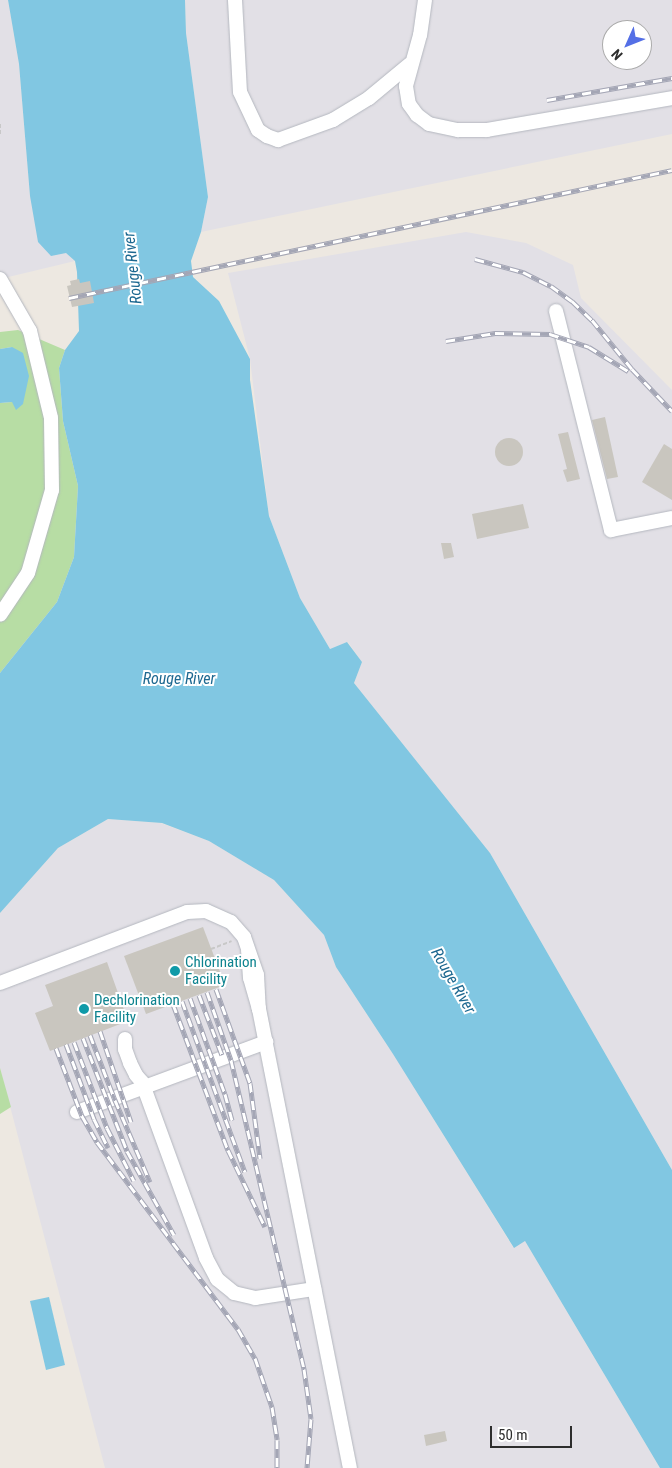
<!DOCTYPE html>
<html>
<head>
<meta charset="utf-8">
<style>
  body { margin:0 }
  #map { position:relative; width:672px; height:1468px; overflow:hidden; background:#ede8e1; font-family:"Roboto Condensed",sans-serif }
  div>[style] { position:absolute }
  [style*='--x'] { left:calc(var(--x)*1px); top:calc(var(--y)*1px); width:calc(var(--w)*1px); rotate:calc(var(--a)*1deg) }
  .industrial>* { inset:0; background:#e2e0e6 }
  .green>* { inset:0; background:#b7dda4 }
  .water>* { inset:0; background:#81c7e2 }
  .building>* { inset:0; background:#c9c6bf }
  .round { border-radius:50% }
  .path>* { height:2px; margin-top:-1px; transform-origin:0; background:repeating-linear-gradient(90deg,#c8c8c8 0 4px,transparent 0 6.5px) }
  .roads { filter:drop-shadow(0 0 1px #b4b7bf) drop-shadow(0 0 1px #b4b7bf) }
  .minor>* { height:14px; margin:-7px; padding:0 7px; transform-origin:7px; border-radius:7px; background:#fff }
  .rail>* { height:5px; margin-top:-2.5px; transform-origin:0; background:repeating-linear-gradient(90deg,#fff 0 9px,#a4a6b5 0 18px); box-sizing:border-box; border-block:1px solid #a4a6b5 }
  .dots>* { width:14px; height:14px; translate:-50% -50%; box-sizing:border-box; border:2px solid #fff; border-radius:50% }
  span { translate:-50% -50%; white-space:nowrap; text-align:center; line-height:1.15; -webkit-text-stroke:4px #fff; paint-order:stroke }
  .culture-label { font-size:15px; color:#0d838f }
  .left { translate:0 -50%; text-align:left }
  .water-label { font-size:16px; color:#1d6890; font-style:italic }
  .north { position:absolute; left:602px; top:20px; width:50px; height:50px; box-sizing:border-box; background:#fff; border:1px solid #ababab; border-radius:50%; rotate:226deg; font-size:14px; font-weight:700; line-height:20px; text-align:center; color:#2d2d2d }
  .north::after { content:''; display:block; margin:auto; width:18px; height:22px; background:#546fe6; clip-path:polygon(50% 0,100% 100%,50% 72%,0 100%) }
  .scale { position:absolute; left:490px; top:1426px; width:82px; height:22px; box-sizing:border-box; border:2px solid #2d2d2d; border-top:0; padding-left:6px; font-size:15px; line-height:18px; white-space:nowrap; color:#2d2d2d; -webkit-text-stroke:4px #fff; paint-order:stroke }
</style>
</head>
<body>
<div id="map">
  <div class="industrial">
    <div style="clip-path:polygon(0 0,8px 0,19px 64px,30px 196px,59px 253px,66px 253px,75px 261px,0 279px)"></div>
    <div style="clip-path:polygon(evenodd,185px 0,672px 0,672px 134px,201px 232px,208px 197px,186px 33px,185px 0,612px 30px,642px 30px,642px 60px,612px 60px,612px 30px)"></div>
    <div style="clip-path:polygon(466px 232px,526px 243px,573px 265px,581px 298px,672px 390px,672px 1170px,490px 853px,354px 683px,362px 662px,348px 642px,330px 649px,300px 598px,269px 516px,250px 359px,228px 273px)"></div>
    <div style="clip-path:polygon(108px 819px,161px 823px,209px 841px,274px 880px,324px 935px,336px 967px,394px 1055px,513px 1247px,525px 1241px,660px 1468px,105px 1468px,0 1068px,0 913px,58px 848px)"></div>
  </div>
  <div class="green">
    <div style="clip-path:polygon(18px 330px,65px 350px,59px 368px,63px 421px,78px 486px,74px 557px,57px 602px,0 673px,0 403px,12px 402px,12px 347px,0 349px,0 332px)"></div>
    <div style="clip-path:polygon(0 1068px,11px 1107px,0 1114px)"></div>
  </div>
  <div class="water">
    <div style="clip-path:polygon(8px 0,185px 0,186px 33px,208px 197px,201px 232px,191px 261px,193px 277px,219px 301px,250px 359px,250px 380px,269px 516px,300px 598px,330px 649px,347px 642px,362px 662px,354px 683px,490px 853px,672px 1170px,672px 1468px,660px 1468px,525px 1241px,514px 1248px,393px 1054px,336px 967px,324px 935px,274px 880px,209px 841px,162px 823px,108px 819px,58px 848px,0 913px,0 673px,57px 602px,74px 557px,78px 486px,63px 421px,59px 368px,65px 350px,79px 331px,77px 272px,75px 261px,66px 253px,51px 256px,38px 242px,30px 196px,19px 64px)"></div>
    <div style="clip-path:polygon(12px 347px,23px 353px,29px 376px,23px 404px,16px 410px,12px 402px,0 403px,0 349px)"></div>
    <div style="clip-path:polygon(49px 1297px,65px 1365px,46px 1370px,30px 1301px)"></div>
  </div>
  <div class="building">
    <div style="clip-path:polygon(79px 279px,80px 283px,90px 281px,94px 303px,72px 307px,67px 286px,71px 285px,70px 281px)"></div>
    <div style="clip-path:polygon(605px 417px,618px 477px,607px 479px,592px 420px)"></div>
    <div style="clip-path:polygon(568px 432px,580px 479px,567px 482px,563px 470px,567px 469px,558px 434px)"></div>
    <div class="round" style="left:495px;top:438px;width:28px;height:28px"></div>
    <div style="clip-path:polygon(664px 444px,672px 449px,672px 500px,642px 482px)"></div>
    <div style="clip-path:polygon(523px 504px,529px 528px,477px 539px,472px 514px)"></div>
    <div style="clip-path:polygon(441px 543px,451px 543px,454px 557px,444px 559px)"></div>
    <div style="clip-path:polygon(203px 927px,225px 985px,146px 1014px,124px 956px)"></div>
    <div style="clip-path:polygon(107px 962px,128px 1021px,50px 1051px,35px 1013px,53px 1006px,45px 985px)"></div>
    <div style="clip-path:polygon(445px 1431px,447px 1441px,426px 1446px,424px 1435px)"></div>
  </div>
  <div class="path">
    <div style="--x:0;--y:124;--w:12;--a:90"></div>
    <div style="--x:211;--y:949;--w:22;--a:-21"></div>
  </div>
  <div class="roads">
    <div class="minor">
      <div style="--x:235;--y:0;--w:92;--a:86.9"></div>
      <div style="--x:240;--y:92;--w:42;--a:64.7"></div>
      <div style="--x:258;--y:130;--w:11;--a:34"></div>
      <div style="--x:267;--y:136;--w:12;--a:20"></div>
      <div style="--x:278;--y:140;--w:59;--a:-20"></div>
      <div style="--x:333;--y:120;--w:42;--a:-31.4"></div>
      <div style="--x:369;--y:98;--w:53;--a:-39.7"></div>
      <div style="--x:425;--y:0;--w:35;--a:98"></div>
      <div style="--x:420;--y:35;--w:53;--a:105.4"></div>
      <div style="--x:406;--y:86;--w:18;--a:81"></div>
      <div style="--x:409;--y:104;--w:14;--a:54"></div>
      <div style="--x:417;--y:115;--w:15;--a:37"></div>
      <div style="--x:429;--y:124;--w:30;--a:12"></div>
      <div style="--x:458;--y:130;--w:29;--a:0"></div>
      <div style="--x:487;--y:130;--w:188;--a:-9.8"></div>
      <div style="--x:0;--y:279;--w:60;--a:60"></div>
      <div style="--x:30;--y:331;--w:89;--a:76.4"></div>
      <div style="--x:51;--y:418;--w:72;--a:89.2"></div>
      <div style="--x:52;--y:490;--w:86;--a:106.1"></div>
      <div style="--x:28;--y:573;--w:50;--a:123.7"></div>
      <div style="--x:556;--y:311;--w:226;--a:75.9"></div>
      <div style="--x:611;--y:530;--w:62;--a:-11.1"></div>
      <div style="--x:0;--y:983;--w:200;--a:-20.8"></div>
      <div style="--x:187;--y:912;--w:19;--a:-3"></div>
      <div style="--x:206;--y:911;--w:27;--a:24"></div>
      <div style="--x:231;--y:922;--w:20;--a:49"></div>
      <div style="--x:244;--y:937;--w:40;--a:71.1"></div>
      <div style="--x:257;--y:975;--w:34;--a:87"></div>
      <div style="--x:259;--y:1009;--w:32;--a:-106"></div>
      <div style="--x:250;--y:978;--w:27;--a:-94"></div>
      <div style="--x:259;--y:1009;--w:468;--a:78.8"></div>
      <div style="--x:125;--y:1039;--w:10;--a:90"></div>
      <div style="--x:125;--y:1049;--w:15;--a:70"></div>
      <div style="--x:130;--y:1063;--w:13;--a:63"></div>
      <div style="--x:136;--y:1075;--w:9;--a:49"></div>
      <div style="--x:142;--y:1082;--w:187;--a:70"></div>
      <div style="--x:206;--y:1258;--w:24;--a:62"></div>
      <div style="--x:217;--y:1279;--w:22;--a:39"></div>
      <div style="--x:234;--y:1293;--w:22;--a:13"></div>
      <div style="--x:255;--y:1298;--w:60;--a:-8.7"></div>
      <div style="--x:77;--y:1112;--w:202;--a:-20.3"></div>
    </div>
  </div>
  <div class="rail">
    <div style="--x:547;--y:100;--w:127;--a:-10"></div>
    <div style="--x:475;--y:259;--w:50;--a:15.2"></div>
    <div style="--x:523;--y:272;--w:31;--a:27"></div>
    <div style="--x:551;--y:286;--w:26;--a:36"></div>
    <div style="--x:572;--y:301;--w:28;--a:44"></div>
    <div style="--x:592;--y:320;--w:63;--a:50.8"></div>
    <div style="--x:632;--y:369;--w:58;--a:46.4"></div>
    <div style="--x:69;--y:298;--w:616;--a:-11.98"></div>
    <div style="--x:446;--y:341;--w:50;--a:-9.3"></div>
    <div style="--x:495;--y:333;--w:55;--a:1"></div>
    <div style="--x:550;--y:334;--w:41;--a:18.4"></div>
    <div style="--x:589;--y:347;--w:46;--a:31.6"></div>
    <div style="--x:216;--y:989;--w:100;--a:70.1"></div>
    <div style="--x:250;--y:1083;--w:76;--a:82.4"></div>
    <div style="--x:207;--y:992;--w:72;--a:70.6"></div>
    <div style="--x:231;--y:1060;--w:318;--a:76.7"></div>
    <div style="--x:304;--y:1369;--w:50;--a:82"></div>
    <div style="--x:311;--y:1419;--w:49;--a:94.7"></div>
    <div style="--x:199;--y:995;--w:64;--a:69"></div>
    <div style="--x:190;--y:998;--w:102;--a:70"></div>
    <div style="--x:225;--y:1094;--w:27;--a:75"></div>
    <div style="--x:182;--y:1001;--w:182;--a:69.8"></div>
    <div style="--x:173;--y:1004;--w:156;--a:69.4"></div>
    <div style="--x:228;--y:1150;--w:85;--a:64.3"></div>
    <div style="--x:100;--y:1031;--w:96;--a:71.2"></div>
    <div style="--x:90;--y:1035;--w:70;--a:69"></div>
    <div style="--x:115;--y:1100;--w:89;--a:66.9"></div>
    <div style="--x:83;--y:1038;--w:121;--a:68.7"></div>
    <div style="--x:127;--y:1151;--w:96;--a:60.8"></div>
    <div style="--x:74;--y:1042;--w:92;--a:69"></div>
    <div style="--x:107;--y:1128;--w:59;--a:63"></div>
    <div style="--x:66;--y:1044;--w:80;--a:69.5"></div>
    <div style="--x:94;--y:1119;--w:32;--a:64"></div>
    <div style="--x:56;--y:1048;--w:73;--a:69.1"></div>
    <div style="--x:82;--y:1116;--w:30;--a:60"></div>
    <div style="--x:97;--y:1142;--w:234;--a:53"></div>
    <div style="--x:238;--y:1329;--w:34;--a:60"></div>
    <div style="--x:255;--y:1358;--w:52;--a:70.9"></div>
    <div style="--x:272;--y:1407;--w:33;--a:81"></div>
    <div style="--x:277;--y:1440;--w:28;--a:90"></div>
  </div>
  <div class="dots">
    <div style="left:175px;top:971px;background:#0f9aa8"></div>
    <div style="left:84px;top:1009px;background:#0f9aa8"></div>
  </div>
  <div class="culture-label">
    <span class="left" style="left:185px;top:971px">Chlorination<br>Facility</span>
    <span class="left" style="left:94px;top:1009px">Dechlorination<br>Facility</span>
  </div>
  <div class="water-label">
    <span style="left:133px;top:268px;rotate:-96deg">Rouge River</span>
    <span style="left:179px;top:679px">Rouge River</span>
    <span style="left:453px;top:981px;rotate:60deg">Rouge River</span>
  </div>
  <div class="north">N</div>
  <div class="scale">50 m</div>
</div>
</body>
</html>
